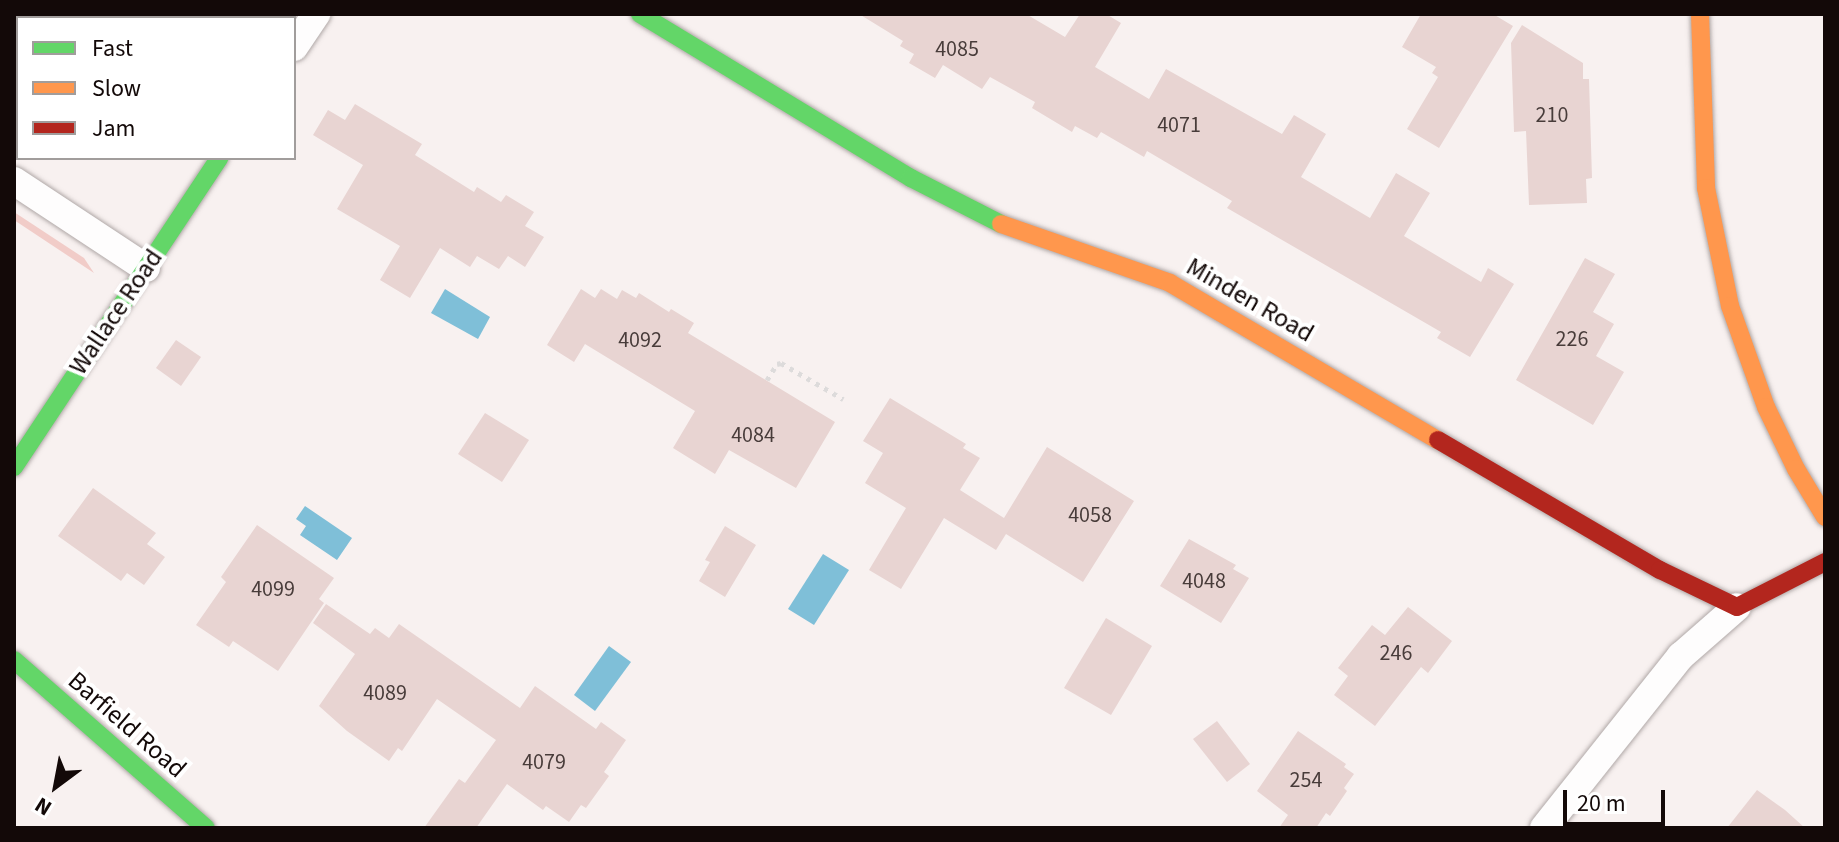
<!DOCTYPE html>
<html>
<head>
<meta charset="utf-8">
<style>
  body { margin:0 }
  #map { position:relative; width:1839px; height:842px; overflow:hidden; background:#f8f1f0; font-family:"Source Sans 3",sans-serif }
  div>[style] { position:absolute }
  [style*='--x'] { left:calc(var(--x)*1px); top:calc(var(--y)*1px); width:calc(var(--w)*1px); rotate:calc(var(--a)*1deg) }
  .green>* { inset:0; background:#f1ccc8 }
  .water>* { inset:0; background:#7fbfd8 }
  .building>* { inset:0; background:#e8d4d2 }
  .path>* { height:5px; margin-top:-2.5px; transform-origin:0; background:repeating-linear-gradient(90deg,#dddbdb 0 4px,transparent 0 10px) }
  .roads { filter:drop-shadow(0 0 2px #b0a8a7) drop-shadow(0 0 2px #b0a8a7) }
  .street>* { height:28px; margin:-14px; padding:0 14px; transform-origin:14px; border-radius:14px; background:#fefdfd }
  .fast>* { height:18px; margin:-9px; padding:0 9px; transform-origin:9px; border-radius:9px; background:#63d668 }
  .slow>* { height:18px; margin:-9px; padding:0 9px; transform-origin:9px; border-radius:9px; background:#ff974d }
  .jam>* { height:18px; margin:-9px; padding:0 9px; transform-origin:9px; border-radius:9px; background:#b3261e }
  span { translate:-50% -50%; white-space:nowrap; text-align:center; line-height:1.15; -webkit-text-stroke:8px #fff; paint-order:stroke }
  .number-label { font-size:22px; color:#483c3a }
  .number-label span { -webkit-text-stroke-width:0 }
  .street-label { font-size:26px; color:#130908 }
  .frame { position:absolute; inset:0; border:16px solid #130908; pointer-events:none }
  .legend { position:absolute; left:16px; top:16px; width:280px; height:144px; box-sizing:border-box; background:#fff; border:2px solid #a19d9c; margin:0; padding:10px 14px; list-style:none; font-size:24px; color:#130908 }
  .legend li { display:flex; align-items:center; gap:16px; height:40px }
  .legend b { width:40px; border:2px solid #a19d9c }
  .north { position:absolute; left:16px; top:746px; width:80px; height:80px; -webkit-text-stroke:6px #fff; paint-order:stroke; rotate:212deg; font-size:22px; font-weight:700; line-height:32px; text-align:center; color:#130908 }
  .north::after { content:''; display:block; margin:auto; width:28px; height:36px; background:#130908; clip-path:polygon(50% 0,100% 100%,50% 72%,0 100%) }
  .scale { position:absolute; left:1563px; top:790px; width:102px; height:36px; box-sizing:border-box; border:4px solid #130908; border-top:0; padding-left:10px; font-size:24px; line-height:28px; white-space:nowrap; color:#130908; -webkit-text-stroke:6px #fff; paint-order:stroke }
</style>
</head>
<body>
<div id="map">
  <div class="green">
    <div style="clip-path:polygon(14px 212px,84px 258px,94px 273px,14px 220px)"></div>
  </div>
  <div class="water">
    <div style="clip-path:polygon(445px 289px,490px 317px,478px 339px,431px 313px)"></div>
    <div style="clip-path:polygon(305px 506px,352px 538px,337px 560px,300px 535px,306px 526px,296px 519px)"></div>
    <div style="clip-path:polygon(823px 554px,849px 570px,814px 625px,788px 609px)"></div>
    <div style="clip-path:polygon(609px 646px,631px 662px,595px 711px,574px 695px)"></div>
  </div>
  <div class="building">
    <div style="clip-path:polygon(859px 14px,1026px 14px,1065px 37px,1080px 14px,1106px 14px,1121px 23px,1095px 67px,1149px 99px,1166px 69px,1282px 134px,1294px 115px,1326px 134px,1301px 177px,1370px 218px,1396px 173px,1430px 193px,1404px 236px,1481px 282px,1488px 268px,1514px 284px,1470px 357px,1437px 338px,1441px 332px,1227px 208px,1232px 201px,1147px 151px,1144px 157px,1101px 132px,1097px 138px,1075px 126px,1072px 132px,1032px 108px,1035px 102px,990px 77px,982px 89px,943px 65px,935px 78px,909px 63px,914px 54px,900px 46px,903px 41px)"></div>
    <div style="clip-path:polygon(1421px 14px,1493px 14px,1513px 26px,1439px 148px,1407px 129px,1438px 77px,1432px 73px,1436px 67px,1402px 47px)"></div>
    <div style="clip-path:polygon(1522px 25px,1583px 63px,1583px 79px,1589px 79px,1592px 178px,1586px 179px,1587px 203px,1529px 205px,1526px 131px,1514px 132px,1511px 43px)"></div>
    <div style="clip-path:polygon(355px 104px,422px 144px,415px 155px,474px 192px,477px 187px,501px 202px,506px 195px,534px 212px,525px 226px,544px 237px,525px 267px,508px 256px,499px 269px,477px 256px,470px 267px,440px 248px,410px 298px,380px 280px,400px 246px,337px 209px,363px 165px,313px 135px,328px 110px,345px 120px)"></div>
    <div style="clip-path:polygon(1585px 258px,1615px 274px,1593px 312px,1614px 324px,1596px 356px,1624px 372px,1593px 425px,1516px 380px)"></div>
    <div style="clip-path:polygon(581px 289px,595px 298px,601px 289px,617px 299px,622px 290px,636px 298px,639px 293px,669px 312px,671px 309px,694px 323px,688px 333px,835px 422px,796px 488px,729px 450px,715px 474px,673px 448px,695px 411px,585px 344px,574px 362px,547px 345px)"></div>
    <div style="clip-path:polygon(176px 340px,201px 357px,181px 386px,156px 368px)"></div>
    <div style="clip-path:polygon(890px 398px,966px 444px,963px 448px,980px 458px,960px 490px,1004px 518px,1047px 447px,1134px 501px,1083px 582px,1006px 534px,996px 550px,944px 518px,901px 589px,869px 570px,906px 508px,865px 483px,883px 453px,863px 441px)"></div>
    <div style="clip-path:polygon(485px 413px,529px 440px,502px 482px,458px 454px)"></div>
    <div style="clip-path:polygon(93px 488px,156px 533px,147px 544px,165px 557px,144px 585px,127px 573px,121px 581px,58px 536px)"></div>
    <div style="clip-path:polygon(257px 525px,334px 578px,319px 599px,324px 603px,278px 671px,233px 641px,229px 647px,196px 625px,226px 582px,221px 577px)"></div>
    <div style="clip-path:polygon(725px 526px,756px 545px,725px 597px,699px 581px,710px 562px,705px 560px)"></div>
    <div style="clip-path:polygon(1189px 539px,1236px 565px,1233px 569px,1249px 578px,1221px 623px,1160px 586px)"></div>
    <div style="clip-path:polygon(326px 604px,370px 634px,375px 628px,389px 638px,399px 624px,520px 708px,535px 686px,596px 729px,601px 722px,626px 740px,604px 772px,609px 776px,586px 808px,581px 805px,569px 822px,546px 806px,543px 810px,507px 784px,476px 828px,424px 828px,459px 779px,465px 783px,496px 740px,437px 699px,402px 751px,398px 748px,389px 761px,347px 731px,319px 706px,355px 654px,313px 623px)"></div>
    <div style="clip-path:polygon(1408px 607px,1452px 641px,1428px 673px,1421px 667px,1375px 726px,1334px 695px,1348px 676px,1338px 668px,1372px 625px,1385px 635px)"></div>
    <div style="clip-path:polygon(1106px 618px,1152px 646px,1111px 715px,1064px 688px)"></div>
    <div style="clip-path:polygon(1217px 721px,1250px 764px,1227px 782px,1193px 739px)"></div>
    <div style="clip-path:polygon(1298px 731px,1346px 764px,1344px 767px,1354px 774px,1344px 788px,1347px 791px,1330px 816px,1326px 813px,1316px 828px,1279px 828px,1288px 815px,1257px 791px)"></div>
    <div style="clip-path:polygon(1757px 790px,1785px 810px,1805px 828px,1727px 828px)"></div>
  </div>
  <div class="path">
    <div style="--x:767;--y:380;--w:19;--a:-58"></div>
    <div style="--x:777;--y:364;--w:4;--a:-14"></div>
    <div style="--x:781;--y:363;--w:72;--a:30.1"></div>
  </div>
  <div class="roads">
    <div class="street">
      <div style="--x:294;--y:47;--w:40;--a:-56"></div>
      <div style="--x:14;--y:181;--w:158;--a:33.4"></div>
      <div style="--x:1544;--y:828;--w:220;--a:-51.5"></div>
      <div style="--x:1681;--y:656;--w:74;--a:-41.2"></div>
    </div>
    <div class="fast">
      <div style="--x:640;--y:14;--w:317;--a:31.2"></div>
      <div style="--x:911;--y:178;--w:101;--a:27.1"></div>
      <div style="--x:14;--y:467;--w:371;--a:-56.4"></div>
      <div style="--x:14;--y:660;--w:255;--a:41.2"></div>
    </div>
    <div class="slow">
      <div style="--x:1700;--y:14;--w:174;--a:88"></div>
      <div style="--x:1706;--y:188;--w:120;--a:78.5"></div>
      <div style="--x:1730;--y:306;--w:107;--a:70.4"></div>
      <div style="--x:1766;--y:407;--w:69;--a:64.2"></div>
      <div style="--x:1796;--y:469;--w:56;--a:58.9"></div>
      <div style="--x:1001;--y:224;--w:179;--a:19.2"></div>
      <div style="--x:1170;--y:283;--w:311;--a:30.4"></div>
    </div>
    <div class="jam">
      <div style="--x:1438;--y:440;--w:257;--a:30.4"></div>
      <div style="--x:1660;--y:570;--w:85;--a:25.7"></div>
      <div style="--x:1737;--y:607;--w:99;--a:-27.1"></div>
    </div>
  </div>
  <div class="number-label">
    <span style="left:957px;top:50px">4085</span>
    <span style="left:1552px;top:116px">210</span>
    <span style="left:1179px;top:126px">4071</span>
    <span style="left:1572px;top:340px">226</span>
    <span style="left:640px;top:341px">4092</span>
    <span style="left:753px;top:436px">4084</span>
    <span style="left:1090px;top:516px">4058</span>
    <span style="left:1204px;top:582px">4048</span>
    <span style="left:273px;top:590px">4099</span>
    <span style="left:1396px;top:654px">246</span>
    <span style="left:385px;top:694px">4089</span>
    <span style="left:544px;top:763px">4079</span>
    <span style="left:1306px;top:781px">254</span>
  </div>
  <div class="street-label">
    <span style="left:1250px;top:300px;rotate:30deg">Minden Road</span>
    <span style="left:116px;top:312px;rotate:-56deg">Wallace Road</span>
    <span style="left:127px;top:725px;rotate:41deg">Barfield Road</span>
  </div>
  <div class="frame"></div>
  <ul class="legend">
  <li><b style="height:10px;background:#63d668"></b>Fast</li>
  <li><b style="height:10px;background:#ff974d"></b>Slow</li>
  <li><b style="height:10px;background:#b3261e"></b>Jam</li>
  </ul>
  <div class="north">N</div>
  <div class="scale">20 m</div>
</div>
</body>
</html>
